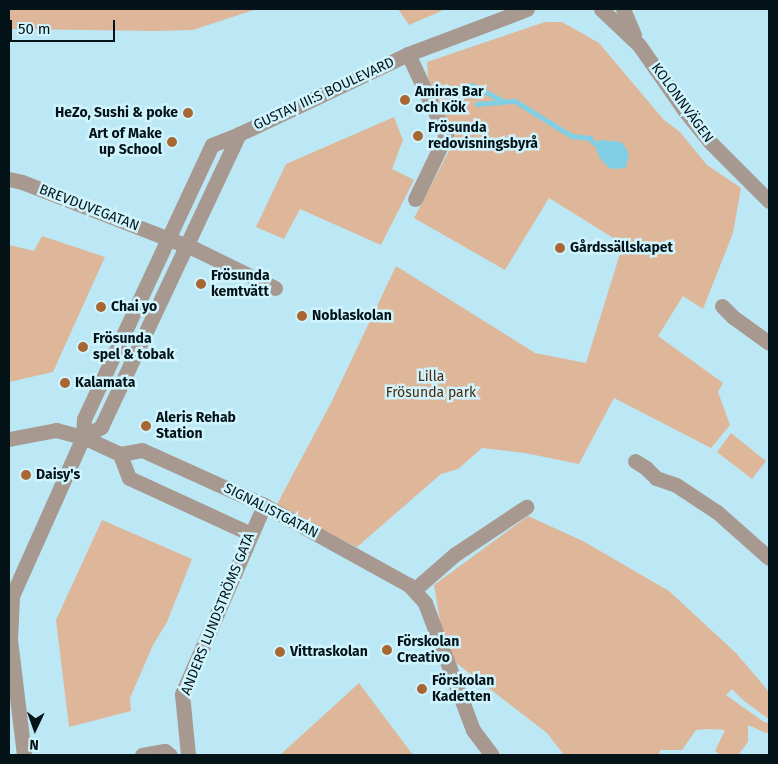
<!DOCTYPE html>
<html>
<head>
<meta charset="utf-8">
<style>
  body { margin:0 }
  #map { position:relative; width:778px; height:764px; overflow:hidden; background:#bbe8f4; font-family:"Fira Sans",sans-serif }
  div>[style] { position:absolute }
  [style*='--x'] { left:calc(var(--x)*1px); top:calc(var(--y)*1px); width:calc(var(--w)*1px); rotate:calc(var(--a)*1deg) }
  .green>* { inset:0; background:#deb79b }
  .water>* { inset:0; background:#80cfe4 }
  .stream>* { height:4.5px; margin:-2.25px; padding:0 2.25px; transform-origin:2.25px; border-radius:2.25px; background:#80cfe4 }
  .minor>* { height:15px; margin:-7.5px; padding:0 7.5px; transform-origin:7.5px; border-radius:7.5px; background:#a89990 }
  .dots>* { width:14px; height:14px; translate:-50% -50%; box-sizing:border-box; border:2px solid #d0f4fe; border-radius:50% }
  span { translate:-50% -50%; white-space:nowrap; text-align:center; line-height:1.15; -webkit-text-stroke:5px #d0f4fe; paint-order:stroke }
  .poi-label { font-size:14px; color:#041318; font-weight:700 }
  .left { translate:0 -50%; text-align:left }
  .right { translate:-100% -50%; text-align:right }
  .street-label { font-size:14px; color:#041318 }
  .park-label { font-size:14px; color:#4b2809 }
  .frame { position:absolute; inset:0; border:10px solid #041318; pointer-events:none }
  .north { position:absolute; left:10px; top:704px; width:50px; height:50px; -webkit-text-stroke:4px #d0f4fe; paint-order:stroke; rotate:183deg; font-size:14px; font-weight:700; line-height:20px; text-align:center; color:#041318 }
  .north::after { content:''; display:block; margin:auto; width:18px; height:22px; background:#041318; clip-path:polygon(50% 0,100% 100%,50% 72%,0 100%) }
  .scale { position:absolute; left:10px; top:20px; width:105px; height:22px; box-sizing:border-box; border:2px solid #041318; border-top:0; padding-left:6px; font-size:15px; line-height:18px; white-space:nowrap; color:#041318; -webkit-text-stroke:4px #d0f4fe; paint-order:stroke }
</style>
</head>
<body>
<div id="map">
  <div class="green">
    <div style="clip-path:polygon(9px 9px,257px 9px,193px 30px,156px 31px,9px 29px)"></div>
    <div style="clip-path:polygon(398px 9px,446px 9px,409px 25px)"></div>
    <div style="clip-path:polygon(545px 22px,562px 22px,599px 43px,664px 120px,679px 131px,707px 165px,741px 188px,733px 233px,703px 309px,683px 296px,658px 336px,723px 383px,718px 392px,730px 425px,711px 448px,614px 398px,579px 464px,525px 453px,482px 448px,458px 469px,441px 474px,357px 547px,275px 508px,332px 401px,396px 266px,535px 353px,586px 363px,623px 244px,549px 198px,505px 270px,414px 218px,451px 147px,428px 77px,427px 62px)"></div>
    <div style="clip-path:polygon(394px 117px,403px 140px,392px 169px,414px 180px,381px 245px,300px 209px,284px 239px,256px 227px,286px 164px)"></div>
    <div style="clip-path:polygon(42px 236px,105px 257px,53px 372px,9px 382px,9px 245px,34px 251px)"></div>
    <div style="clip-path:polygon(731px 433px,766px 461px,752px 479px,717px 452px)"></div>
    <div style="clip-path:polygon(528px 516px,583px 541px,669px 591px,736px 653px,769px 692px,769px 719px,744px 701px,732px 689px,726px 695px,764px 722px,769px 723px,769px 732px,766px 733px,748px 725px,748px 742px,738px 755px,721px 755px,715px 751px,725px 730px,709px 729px,696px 730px,682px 750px,660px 750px,659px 755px,564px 755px,547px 733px,455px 662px,442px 632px,434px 585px)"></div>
    <div style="clip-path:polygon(102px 520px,192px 559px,167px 622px,153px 645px,130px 698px,131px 711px,69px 727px,56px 620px)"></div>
    <div style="clip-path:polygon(359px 683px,413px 755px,280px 755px)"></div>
  </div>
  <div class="water">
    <div style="clip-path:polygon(601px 140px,621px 142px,625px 147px,629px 154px,626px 168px,611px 169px,606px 165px,599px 157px,594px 143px)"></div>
  </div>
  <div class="stream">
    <div style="--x:472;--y:85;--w:36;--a:27"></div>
    <div style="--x:477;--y:104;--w:38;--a:-5"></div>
    <div style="--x:515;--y:101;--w:67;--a:31.6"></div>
    <div style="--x:572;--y:136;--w:18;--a:6"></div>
    <div style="--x:590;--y:138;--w:6;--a:51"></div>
  </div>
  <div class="minor">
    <div style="--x:601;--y:9;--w:52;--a:43.5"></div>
    <div style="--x:639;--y:45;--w:80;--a:55.1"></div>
    <div style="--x:685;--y:111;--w:40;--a:51"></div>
    <div style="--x:710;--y:142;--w:83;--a:45"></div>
    <div style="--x:623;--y:9;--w:28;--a:67"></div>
    <div style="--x:408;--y:54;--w:89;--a:64.9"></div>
    <div style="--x:446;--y:135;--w:71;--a:115.8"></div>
    <div style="--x:9;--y:179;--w:13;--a:13"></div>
    <div style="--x:22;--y:182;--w:186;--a:21.2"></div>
    <div style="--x:195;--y:249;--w:89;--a:26"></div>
    <div style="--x:722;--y:306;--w:16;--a:45"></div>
    <div style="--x:733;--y:317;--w:44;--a:35.8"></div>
    <div style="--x:83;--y:437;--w:21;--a:-29"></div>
    <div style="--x:101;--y:427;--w:324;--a:-64.8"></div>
    <div style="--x:9;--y:439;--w:48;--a:-10.8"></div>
    <div style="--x:56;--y:430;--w:28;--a:15"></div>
    <div style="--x:83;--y:437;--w:41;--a:24.7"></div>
    <div style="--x:635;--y:461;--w:13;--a:32"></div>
    <div style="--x:646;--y:468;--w:14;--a:45"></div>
    <div style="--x:656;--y:478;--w:21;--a:19"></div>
    <div style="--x:676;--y:485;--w:49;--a:33.4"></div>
    <div style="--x:717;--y:512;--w:69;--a:41.5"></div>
    <div style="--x:251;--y:534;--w:134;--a:-155.3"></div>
    <div style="--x:129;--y:478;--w:26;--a:-111"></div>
    <div style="--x:120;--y:454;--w:22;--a:-10"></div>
    <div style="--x:142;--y:450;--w:134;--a:24.3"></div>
    <div style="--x:264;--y:505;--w:166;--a:28.9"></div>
    <div style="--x:409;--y:585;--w:24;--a:48"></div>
    <div style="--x:425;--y:603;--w:136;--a:69.3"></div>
    <div style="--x:473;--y:730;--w:31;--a:53"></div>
    <div style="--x:414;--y:590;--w:53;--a:-41.2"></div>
    <div style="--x:454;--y:555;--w:87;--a:-33.7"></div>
    <div style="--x:24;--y:755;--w:116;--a:-96.9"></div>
    <div style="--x:10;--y:640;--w:44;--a:-87.4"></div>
    <div style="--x:12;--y:596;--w:174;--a:-65.9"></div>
    <div style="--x:83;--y:437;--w:18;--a:-87"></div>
    <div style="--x:84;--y:419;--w:302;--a:-65"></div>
    <div style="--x:212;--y:145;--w:29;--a:-22"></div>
    <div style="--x:239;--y:134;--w:187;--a:-25.3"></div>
    <div style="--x:408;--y:54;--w:127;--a:-20.7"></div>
    <div style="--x:142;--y:755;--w:23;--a:-10"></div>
    <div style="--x:165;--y:751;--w:6;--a:39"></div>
    <div style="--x:188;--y:755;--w:61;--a:-95.6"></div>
    <div style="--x:182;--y:694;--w:206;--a:-66.5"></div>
  </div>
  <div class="dots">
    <div style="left:405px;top:100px;background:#a86633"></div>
    <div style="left:188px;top:113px;background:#a86633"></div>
    <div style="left:418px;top:136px;background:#a86633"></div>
    <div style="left:172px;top:142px;background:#a86633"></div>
    <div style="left:560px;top:248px;background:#a86633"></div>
    <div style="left:201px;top:284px;background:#a86633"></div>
    <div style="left:101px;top:307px;background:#a86633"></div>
    <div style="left:302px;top:316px;background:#a86633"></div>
    <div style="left:83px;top:347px;background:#a86633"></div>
    <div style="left:65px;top:383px;background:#a86633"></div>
    <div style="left:146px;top:426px;background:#a86633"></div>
    <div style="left:26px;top:475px;background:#a86633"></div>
    <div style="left:387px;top:650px;background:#a86633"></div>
    <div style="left:280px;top:652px;background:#a86633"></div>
    <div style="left:422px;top:689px;background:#a86633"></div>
  </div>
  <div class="poi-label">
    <span class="left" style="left:415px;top:100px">Amiras Bar<br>och Kök</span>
    <span class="right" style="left:178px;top:113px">HeZo, Sushi &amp; poke</span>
    <span class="left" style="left:428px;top:136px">Frösunda<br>redovisningsbyrå</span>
    <span class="right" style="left:162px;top:142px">Art of Make<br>up School</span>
    <span class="left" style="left:570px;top:248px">Gårdssällskapet</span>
    <span class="left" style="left:211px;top:284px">Frösunda<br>kemtvätt</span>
    <span class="left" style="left:111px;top:307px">Chai yo</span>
    <span class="left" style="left:312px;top:316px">Noblaskolan</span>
    <span class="left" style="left:93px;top:347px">Frösunda<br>spel &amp; tobak</span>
    <span class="left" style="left:75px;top:383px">Kalamata</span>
    <span class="left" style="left:156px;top:426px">Aleris Rehab<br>Station</span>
    <span class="left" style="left:36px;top:475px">Daisy's</span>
    <span class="left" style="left:397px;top:650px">Förskolan<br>Creativo</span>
    <span class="left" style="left:290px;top:652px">Vittraskolan</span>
    <span class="left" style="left:432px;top:689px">Förskolan<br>Kadetten</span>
  </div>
  <div class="street-label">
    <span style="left:324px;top:94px;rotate:-25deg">GUSTAV III:S BOULEVARD</span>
    <span style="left:682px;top:103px;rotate:54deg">KOLONNVÄGEN</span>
    <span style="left:89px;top:208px;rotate:21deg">BREVDUVEGATAN</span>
    <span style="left:271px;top:511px;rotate:27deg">SIGNALISTGATAN</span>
    <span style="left:218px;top:614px;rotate:-68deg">ANDERS LUNDSTRÖMS GATA</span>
  </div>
  <div class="park-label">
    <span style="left:431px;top:385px">Lilla<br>Frösunda park</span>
  </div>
  <div class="frame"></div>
  <div class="north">N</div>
  <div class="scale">50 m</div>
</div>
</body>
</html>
